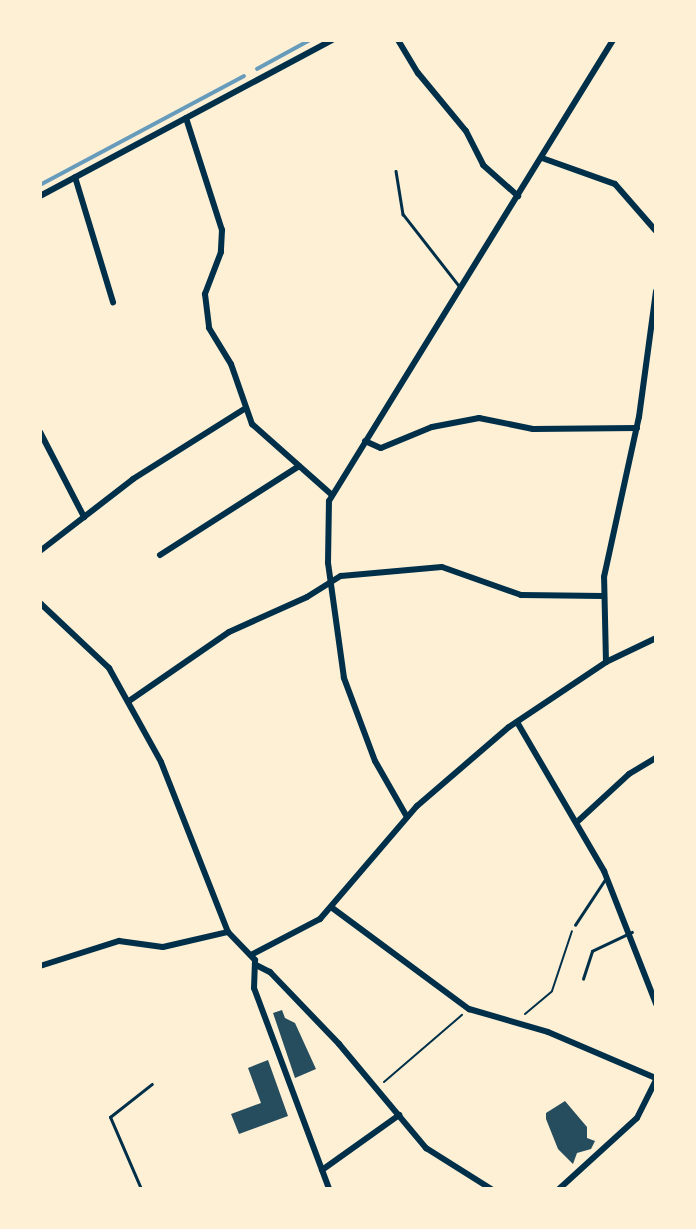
<!DOCTYPE html>
<html>
<head>
<meta charset="utf-8">
<style>
  body { margin:0 }
  #map { position:relative; width:696px; height:1229px; overflow:hidden; background:#fdf0d5; font-family:"Alegreya Sans",sans-serif }
  div>[style] { position:absolute }
  [style*='--x'] { left:calc(var(--x)*1px); top:calc(var(--y)*1px); width:calc(var(--w)*1px); rotate:calc(var(--a)*1deg) }
  .stream>* { height:3.5px; margin:-1.75px; padding:0 1.75px; transform-origin:1.75px; border-radius:1.75px; background:#669bbc }
  .building>* { inset:0; background:#264d5e }
  .path>* { height:2px; margin:-1px; padding:0 1px; transform-origin:1px; border-radius:1px; background:#003049 }
  .service>* { height:2.5px; margin:-1.25px; padding:0 1.25px; transform-origin:1.25px; border-radius:1.25px; background:#003049 }
  .minor>* { height:6px; margin:-3px; padding:0 3px; transform-origin:3px; border-radius:3px; background:#003049 }
  span { translate:-50% -50%; white-space:nowrap; text-align:center; line-height:1.15; -webkit-text-stroke:7px #fdf0d5; paint-order:stroke }
  .frame { position:absolute; inset:0; border:42px solid #fdf0d5; pointer-events:none }
</style>
</head>
<body>
<div id="map">
  <div class="stream">
    <div style="--x:257;--y:69;--w:60;--a:-28.7"></div>
    <div style="--x:40;--y:185;--w:231;--a:-28.1"></div>
  </div>
  <div class="building">
    <div style="clip-path:polygon(282px 1010px,285px 1018px,295px 1023px,316px 1069px,295px 1078px,273px 1013px)"></div>
    <div style="clip-path:polygon(268px 1060px,288px 1116px,239px 1134px,231px 1114px,261px 1103px,248px 1068px)"></div>
    <div style="clip-path:polygon(565px 1101px,587px 1127px,587px 1138px,595px 1141px,591px 1149px,577px 1153px,573px 1164px,558px 1149px,546px 1119px,546px 1113px)"></div>
  </div>
  <div class="path">
    <div style="--x:525;--y:1014;--w:35;--a:-40"></div>
    <div style="--x:552;--y:991;--w:63;--a:-71.6"></div>
    <div style="--x:384;--y:1082;--w:103;--a:-40.7"></div>
  </div>
  <div class="service">
    <div style="--x:396;--y:171;--w:44;--a:80.8"></div>
    <div style="--x:403;--y:214;--w:93;--a:52"></div>
    <div style="--x:575;--y:925;--w:56;--a:-56.6"></div>
    <div style="--x:583;--y:979;--w:29;--a:-72"></div>
    <div style="--x:592;--y:951;--w:44;--a:-25.4"></div>
    <div style="--x:141;--y:1189;--w:78;--a:-113.3"></div>
    <div style="--x:110;--y:1117;--w:53;--a:-38.2"></div>
  </div>
  <div class="minor">
    <div style="--x:398;--y:40;--w:39;--a:59"></div>
    <div style="--x:418;--y:73;--w:75;--a:50.4"></div>
    <div style="--x:466;--y:131;--w:38;--a:63"></div>
    <div style="--x:483;--y:165;--w:47;--a:41.5"></div>
    <div style="--x:186;--y:118;--w:118;--a:72.2"></div>
    <div style="--x:222;--y:230;--w:22;--a:93"></div>
    <div style="--x:221;--y:252;--w:45;--a:110.9"></div>
    <div style="--x:205;--y:294;--w:34;--a:83"></div>
    <div style="--x:209;--y:328;--w:42;--a:58.6"></div>
    <div style="--x:231;--y:364;--w:64;--a:70.7"></div>
    <div style="--x:252;--y:424;--w:107;--a:41.6"></div>
    <div style="--x:542;--y:158;--w:77;--a:19.6"></div>
    <div style="--x:615;--y:184;--w:62;--a:48.9"></div>
    <div style="--x:75;--y:177;--w:131;--a:73.1"></div>
    <div style="--x:40;--y:196;--w:331;--a:-28.1"></div>
    <div style="--x:40;--y:432;--w:96;--a:62.6"></div>
    <div style="--x:365;--y:441;--w:17;--a:24"></div>
    <div style="--x:381;--y:448;--w:55;--a:-22.4"></div>
    <div style="--x:432;--y:427;--w:48;--a:-10.8"></div>
    <div style="--x:479;--y:418;--w:55;--a:11.5"></div>
    <div style="--x:533;--y:429;--w:104;--a:-0.6"></div>
    <div style="--x:40;--y:551;--w:118;--a:-37.7"></div>
    <div style="--x:133;--y:479;--w:131;--a:-32.2"></div>
    <div style="--x:160;--y:555;--w:165;--a:-32.6"></div>
    <div style="--x:40;--y:603;--w:95;--a:43.3"></div>
    <div style="--x:109;--y:668;--w:107;--a:61"></div>
    <div style="--x:161;--y:762;--w:183;--a:68.5"></div>
    <div style="--x:228;--y:932;--w:39;--a:46"></div>
    <div style="--x:255;--y:960;--w:28;--a:92"></div>
    <div style="--x:254;--y:988;--w:215;--a:69.5"></div>
    <div style="--x:606;--y:662;--w:85;--a:-91.3"></div>
    <div style="--x:604;--y:577;--w:164;--a:-77.7"></div>
    <div style="--x:639;--y:417;--w:127;--a:-82.3"></div>
    <div style="--x:129;--y:701;--w:121;--a:-34.6"></div>
    <div style="--x:229;--y:632;--w:85;--a:-24.2"></div>
    <div style="--x:307;--y:597;--w:40;--a:-32"></div>
    <div style="--x:341;--y:576;--w:101;--a:-5.1"></div>
    <div style="--x:442;--y:567;--w:84;--a:19.5"></div>
    <div style="--x:521;--y:595;--w:82;--a:0.7"></div>
    <div style="--x:517;--y:722;--w:173;--a:59.7"></div>
    <div style="--x:604;--y:871;--w:143;--a:68.6"></div>
    <div style="--x:407;--y:817;--w:64;--a:-119.7"></div>
    <div style="--x:375;--y:761;--w:89;--a:-110.5"></div>
    <div style="--x:344;--y:678;--w:116;--a:-97.9"></div>
    <div style="--x:328;--y:563;--w:62;--a:-89.1"></div>
    <div style="--x:329;--y:501;--w:541;--a:-58.36"></div>
    <div style="--x:577;--y:822;--w:71;--a:-42.7"></div>
    <div style="--x:629;--y:774;--w:31;--a:-31"></div>
    <div style="--x:331;--y:907;--w:172;--a:36.5"></div>
    <div style="--x:469;--y:1009;--w:82;--a:16.2"></div>
    <div style="--x:548;--y:1032;--w:117;--a:23.1"></div>
    <div style="--x:251;--y:955;--w:78;--a:-27.6"></div>
    <div style="--x:320;--y:919;--w:149;--a:-49.4"></div>
    <div style="--x:417;--y:806;--w:121;--a:-40.7"></div>
    <div style="--x:509;--y:727;--w:117;--a:-33.8"></div>
    <div style="--x:606;--y:662;--w:55;--a:-25.6"></div>
    <div style="--x:256;--y:965;--w:16;--a:27"></div>
    <div style="--x:270;--y:972;--w:100;--a:46.2"></div>
    <div style="--x:339;--y:1044;--w:136;--a:50.1"></div>
    <div style="--x:426;--y:1148;--w:77;--a:32.2"></div>
    <div style="--x:40;--y:966;--w:83;--a:-17.6"></div>
    <div style="--x:119;--y:941;--w:44;--a:7.8"></div>
    <div style="--x:163;--y:947;--w:67;--a:-13"></div>
    <div style="--x:322;--y:1170;--w:95;--a:-35.5"></div>
    <div style="--x:559;--y:1189;--w:105;--a:-42.3"></div>
    <div style="--x:637;--y:1118;--w:42;--a:-63.4"></div>
  </div>
  <div class="frame"></div>
</div>
</body>
</html>
